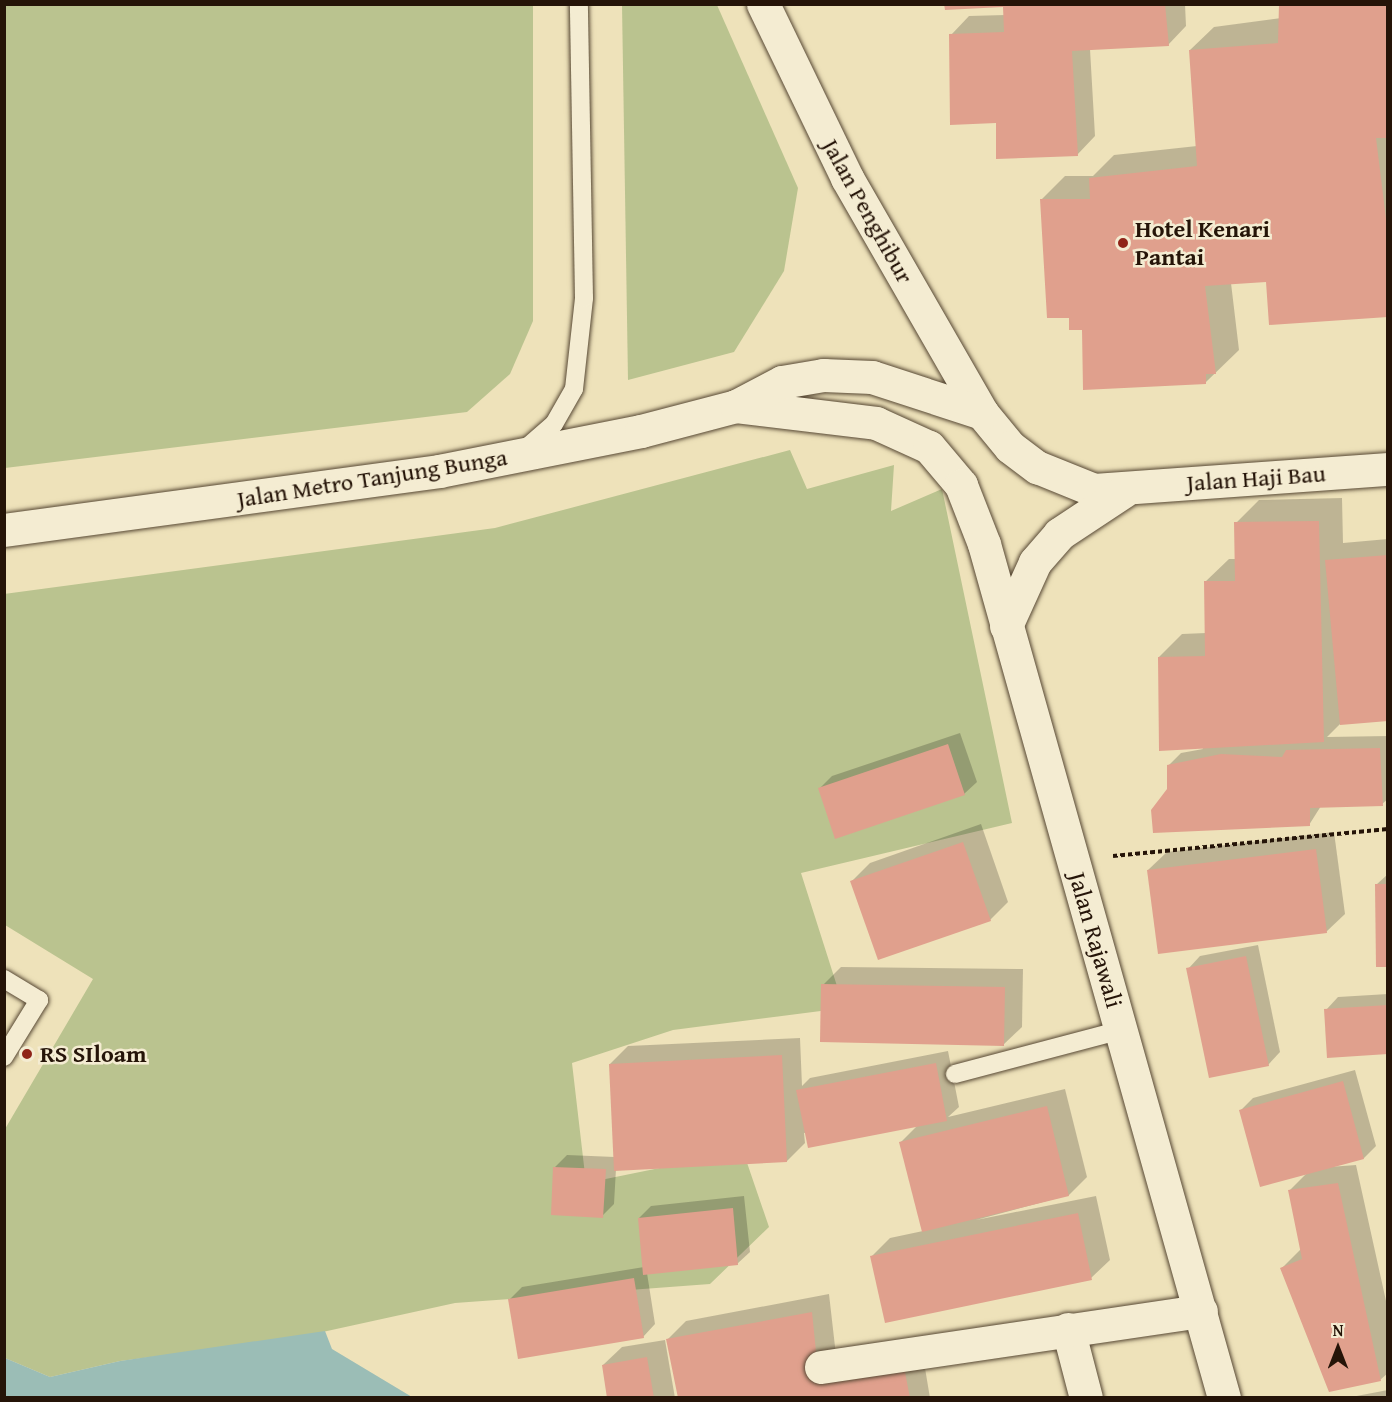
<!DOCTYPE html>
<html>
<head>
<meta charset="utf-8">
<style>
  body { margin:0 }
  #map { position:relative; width:1392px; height:1402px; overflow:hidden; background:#eee2ba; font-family:"Gentium Book Plus",serif }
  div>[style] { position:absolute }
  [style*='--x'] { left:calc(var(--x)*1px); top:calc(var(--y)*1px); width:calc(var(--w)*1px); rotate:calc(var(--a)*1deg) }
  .green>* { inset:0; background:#bac38f }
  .water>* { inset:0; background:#9bbdb6 }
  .shadow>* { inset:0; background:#0003 }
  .building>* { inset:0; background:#e0a08d }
  .path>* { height:4px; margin-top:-2px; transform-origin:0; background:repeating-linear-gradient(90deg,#251408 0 4.5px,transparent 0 7.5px) }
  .roads { filter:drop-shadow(0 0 2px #574834) drop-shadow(0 0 2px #574834) }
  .service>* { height:18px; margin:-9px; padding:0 9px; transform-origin:9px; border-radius:9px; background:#f4ecd2 }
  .minor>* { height:33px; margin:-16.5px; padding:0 16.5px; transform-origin:16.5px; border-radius:16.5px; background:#f4ecd2 }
  .secondary>* { height:33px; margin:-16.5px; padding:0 16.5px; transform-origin:16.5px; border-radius:16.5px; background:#f4ecd2 }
  .dots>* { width:16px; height:16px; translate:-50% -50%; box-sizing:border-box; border:3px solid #f4ecd2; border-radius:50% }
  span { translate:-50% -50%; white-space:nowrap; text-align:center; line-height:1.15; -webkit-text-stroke:5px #f4ecd2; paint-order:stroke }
  .street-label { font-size:24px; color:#251408 }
  .poi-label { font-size:24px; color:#251408; font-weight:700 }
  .left { translate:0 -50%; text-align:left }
  .frame { position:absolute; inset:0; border:6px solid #251408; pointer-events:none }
  .north { position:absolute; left:1308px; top:1318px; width:60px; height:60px; -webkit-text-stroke:4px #f4ecd2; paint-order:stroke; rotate:0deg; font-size:16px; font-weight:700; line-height:24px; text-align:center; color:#251408 }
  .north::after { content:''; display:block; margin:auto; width:21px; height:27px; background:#251408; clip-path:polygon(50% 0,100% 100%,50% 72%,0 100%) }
</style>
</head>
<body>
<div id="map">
  <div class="green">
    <div style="clip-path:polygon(4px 5px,533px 5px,533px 321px,510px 374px,467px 412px,5px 468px)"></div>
    <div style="clip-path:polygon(622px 5px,717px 5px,798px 188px,784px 271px,734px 352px,628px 380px)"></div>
    <div style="clip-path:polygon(790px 450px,807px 489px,894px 465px,891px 511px,942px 489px,1012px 823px,801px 873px,844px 1008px,673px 1030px,572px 1063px,586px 1183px,743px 1151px,769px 1227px,710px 1284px,455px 1303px,286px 1340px,120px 1361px,50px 1377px,5px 1358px,5px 1129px,93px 979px,5px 925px,4px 594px,495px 528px)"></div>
  </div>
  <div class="water">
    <div style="clip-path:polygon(325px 1331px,332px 1349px,412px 1397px,5px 1397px,5px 1358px,50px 1377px,120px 1361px)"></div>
  </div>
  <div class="shadow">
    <div style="clip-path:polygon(945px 4px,1185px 4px,1186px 26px,1168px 45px,1090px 49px,1095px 136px,1077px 155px,997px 122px,951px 35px,969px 16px,1005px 15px,1005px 6px)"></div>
    <div style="clip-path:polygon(1388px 4px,1388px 315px,1268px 280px,1231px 283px,1239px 350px,1206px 382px,1083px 328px,1071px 316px,1042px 199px,1065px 176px,1093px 176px,1114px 155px,1197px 146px,1190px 50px,1214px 27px)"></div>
    <div style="clip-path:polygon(1342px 498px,1343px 543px,1388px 539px,1388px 719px,1341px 723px,1327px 737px,1388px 736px,1388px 799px,1382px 804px,1321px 806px,1309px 825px,1168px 790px,1168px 766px,1181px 753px,1203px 749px,1159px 657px,1182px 634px,1206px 633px,1205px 582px,1229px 559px,1236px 559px,1236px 523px,1259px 500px)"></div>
    <div style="clip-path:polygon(960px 733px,977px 782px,964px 794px,820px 788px,832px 776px)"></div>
    <div style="clip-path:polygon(981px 824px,1008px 902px,990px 920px,852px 881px,870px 863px)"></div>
    <div style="clip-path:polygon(1334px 832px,1345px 914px,1326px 932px,1148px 870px,1167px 852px)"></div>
    <div style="clip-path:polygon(1388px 874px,1388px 966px,1376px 885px)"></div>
    <div style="clip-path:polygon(1258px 945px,1280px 1052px,1268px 1065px,1188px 969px,1200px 956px)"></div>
    <div style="clip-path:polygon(841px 967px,1023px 969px,1022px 1027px,1003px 1045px,823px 985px)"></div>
    <div style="clip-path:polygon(1388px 994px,1388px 1052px,1326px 1010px,1338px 997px)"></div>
    <div style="clip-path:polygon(800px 1038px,802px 1086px,810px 1078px,948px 1051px,959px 1107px,948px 1117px,1065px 1089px,1087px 1177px,1069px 1195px,976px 1220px,1096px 1196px,1110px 1260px,1091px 1278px,872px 1256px,890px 1238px,923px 1231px,901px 1142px,918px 1125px,804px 1133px,805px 1143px,787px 1161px,616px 1169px,614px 1204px,602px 1216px,555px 1167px,567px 1155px,615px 1157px,610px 1064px,628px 1046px)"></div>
    <div style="clip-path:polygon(1355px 1070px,1376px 1146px,1364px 1158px,1329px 1167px,1356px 1165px,1388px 1310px,1388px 1373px,1380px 1380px,1282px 1268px,1301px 1249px,1289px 1191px,1307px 1173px,1241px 1110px,1253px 1098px)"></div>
    <div style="clip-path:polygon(744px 1196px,750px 1252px,737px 1264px,647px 1273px,655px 1324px,643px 1337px,510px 1299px,522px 1287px,644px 1267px,639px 1218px,651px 1206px)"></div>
    <div style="clip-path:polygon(829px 1294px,837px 1364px,922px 1350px,930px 1398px,680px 1398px,668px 1339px,686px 1321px)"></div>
    <div style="clip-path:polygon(665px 1340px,675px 1398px,609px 1398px,603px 1365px,622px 1347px)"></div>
    <div style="clip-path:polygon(1388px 1390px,1388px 1398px,1346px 1398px)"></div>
  </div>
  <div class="building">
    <div style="clip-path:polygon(944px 4px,1165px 4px,1169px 46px,1072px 51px,1078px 156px,996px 159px,996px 123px,950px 125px,949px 34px,1004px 32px,1003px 7px,945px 10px)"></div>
    <div style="clip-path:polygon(1279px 4px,1388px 4px,1388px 138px,1376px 138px,1388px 235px,1388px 317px,1269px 325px,1266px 282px,1205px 286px,1216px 374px,1206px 374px,1206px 384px,1083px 390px,1082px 330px,1069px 330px,1069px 318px,1047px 318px,1040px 199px,1090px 199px,1089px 178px,1197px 166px,1189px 50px,1278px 43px)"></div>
    <div style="clip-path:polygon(1319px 521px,1324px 742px,1159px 751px,1158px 657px,1205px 656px,1204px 581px,1235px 581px,1234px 522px)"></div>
    <div style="clip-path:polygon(1388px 555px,1388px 721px,1340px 725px,1325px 560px)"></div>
    <div style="clip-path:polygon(948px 744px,965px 795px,835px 839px,818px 788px)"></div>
    <div style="clip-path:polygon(1380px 748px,1383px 806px,1310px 808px,1310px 826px,1153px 833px,1151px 810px,1167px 789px,1167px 765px,1221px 754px,1282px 757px,1286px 750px)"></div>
    <div style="clip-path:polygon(963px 842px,991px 921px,878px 960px,850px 881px)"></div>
    <div style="clip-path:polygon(1316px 849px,1327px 933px,1158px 954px,1147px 870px)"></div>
    <div style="clip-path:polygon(1375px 884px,1388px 884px,1388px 967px,1376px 967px)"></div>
    <div style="clip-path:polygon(1246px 956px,1269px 1066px,1209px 1078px,1186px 968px)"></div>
    <div style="clip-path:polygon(821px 984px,1005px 987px,1004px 1046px,820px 1042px)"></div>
    <div style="clip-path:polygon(1388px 1005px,1388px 1054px,1327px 1058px,1324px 1009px)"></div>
    <div style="clip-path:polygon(782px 1055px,787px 1162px,614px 1171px,609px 1064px)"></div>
    <div style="clip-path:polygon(936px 1063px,947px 1121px,808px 1148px,796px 1090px)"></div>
    <div style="clip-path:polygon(1343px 1081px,1364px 1159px,1260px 1187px,1239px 1110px)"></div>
    <div style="clip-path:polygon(1047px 1106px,1069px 1196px,922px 1232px,899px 1142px)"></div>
    <div style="clip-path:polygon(553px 1167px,606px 1169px,603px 1218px,551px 1215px)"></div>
    <div style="clip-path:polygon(1338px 1183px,1381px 1381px,1329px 1392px,1280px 1268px,1302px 1259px,1288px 1190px)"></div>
    <div style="clip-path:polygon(733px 1208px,738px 1265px,643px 1275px,638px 1218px)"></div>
    <div style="clip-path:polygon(1078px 1213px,1092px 1280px,885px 1323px,870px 1256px)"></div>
    <div style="clip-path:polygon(634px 1278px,644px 1338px,518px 1359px,508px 1299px)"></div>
    <div style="clip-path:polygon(812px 1312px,819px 1381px,904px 1367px,910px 1398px,678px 1398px,666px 1339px)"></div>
    <div style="clip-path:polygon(647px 1357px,654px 1398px,607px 1398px,602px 1365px)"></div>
  </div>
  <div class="path">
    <div style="--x:1113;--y:856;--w:276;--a:-5.6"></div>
  </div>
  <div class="roads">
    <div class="service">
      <div style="--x:525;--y:449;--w:38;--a:-41"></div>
      <div style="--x:554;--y:424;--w:40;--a:-60.3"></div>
      <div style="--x:574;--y:389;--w:92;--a:-83.7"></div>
      <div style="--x:584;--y:298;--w:294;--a:-91"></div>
      <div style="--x:4;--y:979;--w:41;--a:31"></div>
      <div style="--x:39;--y:1000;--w:67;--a:121.6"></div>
      <div style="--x:955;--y:1074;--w:172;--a:-14.8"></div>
    </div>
    <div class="minor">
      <div style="--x:1068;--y:1329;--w:71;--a:75.4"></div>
      <div style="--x:821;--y:1367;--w:384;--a:-8.4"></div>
    </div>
    <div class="secondary">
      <div style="--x:763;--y:4;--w:193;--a:64.2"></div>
      <div style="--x:847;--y:178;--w:271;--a:60.1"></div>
      <div style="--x:982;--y:413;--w:44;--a:50.5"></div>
      <div style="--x:1010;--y:447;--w:34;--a:37"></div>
      <div style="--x:1037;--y:467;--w:61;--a:22"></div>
      <div style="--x:1094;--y:490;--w:295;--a:-4.1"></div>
      <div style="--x:736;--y:406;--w:141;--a:6.9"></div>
      <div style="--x:876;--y:423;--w:58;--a:24.4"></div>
      <div style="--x:929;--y:447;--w:50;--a:49.9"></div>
      <div style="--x:961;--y:485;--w:63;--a:68.7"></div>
      <div style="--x:984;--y:544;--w:887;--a:74.3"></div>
      <div style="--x:4;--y:530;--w:439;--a:-7.7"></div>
      <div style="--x:439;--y:471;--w:206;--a:-11.2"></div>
      <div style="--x:641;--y:431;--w:98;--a:-14.7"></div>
      <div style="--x:736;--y:406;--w:52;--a:-27.6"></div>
      <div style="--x:782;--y:382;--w:42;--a:-9.7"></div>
      <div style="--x:823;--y:375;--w:49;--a:2.3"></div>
      <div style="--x:872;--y:377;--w:116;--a:18.1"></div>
      <div style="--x:1006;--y:626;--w:70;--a:-65.6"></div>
      <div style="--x:1035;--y:562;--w:37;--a:-49"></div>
      <div style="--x:1059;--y:534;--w:78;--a:-33.5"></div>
    </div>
  </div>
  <div class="dots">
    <div style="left:1123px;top:243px;background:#8f2418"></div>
    <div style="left:27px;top:1054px;background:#8f2418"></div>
  </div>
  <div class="street-label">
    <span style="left:868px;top:211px;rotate:61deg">Jalan Penghibur</span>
    <span style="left:372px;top:478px;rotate:-9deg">Jalan Metro Tanjung Bunga</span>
    <span style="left:1256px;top:478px;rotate:-4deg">Jalan Haji Bau</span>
    <span style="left:1096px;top:940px;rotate:74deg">Jalan Rajawali</span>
  </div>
  <div class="poi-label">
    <span class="left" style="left:1135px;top:243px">Hotel Kenari<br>Pantai</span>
    <span class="left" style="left:40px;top:1054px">RS SIloam</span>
  </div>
  <div class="frame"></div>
  <div class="north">N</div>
</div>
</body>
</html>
